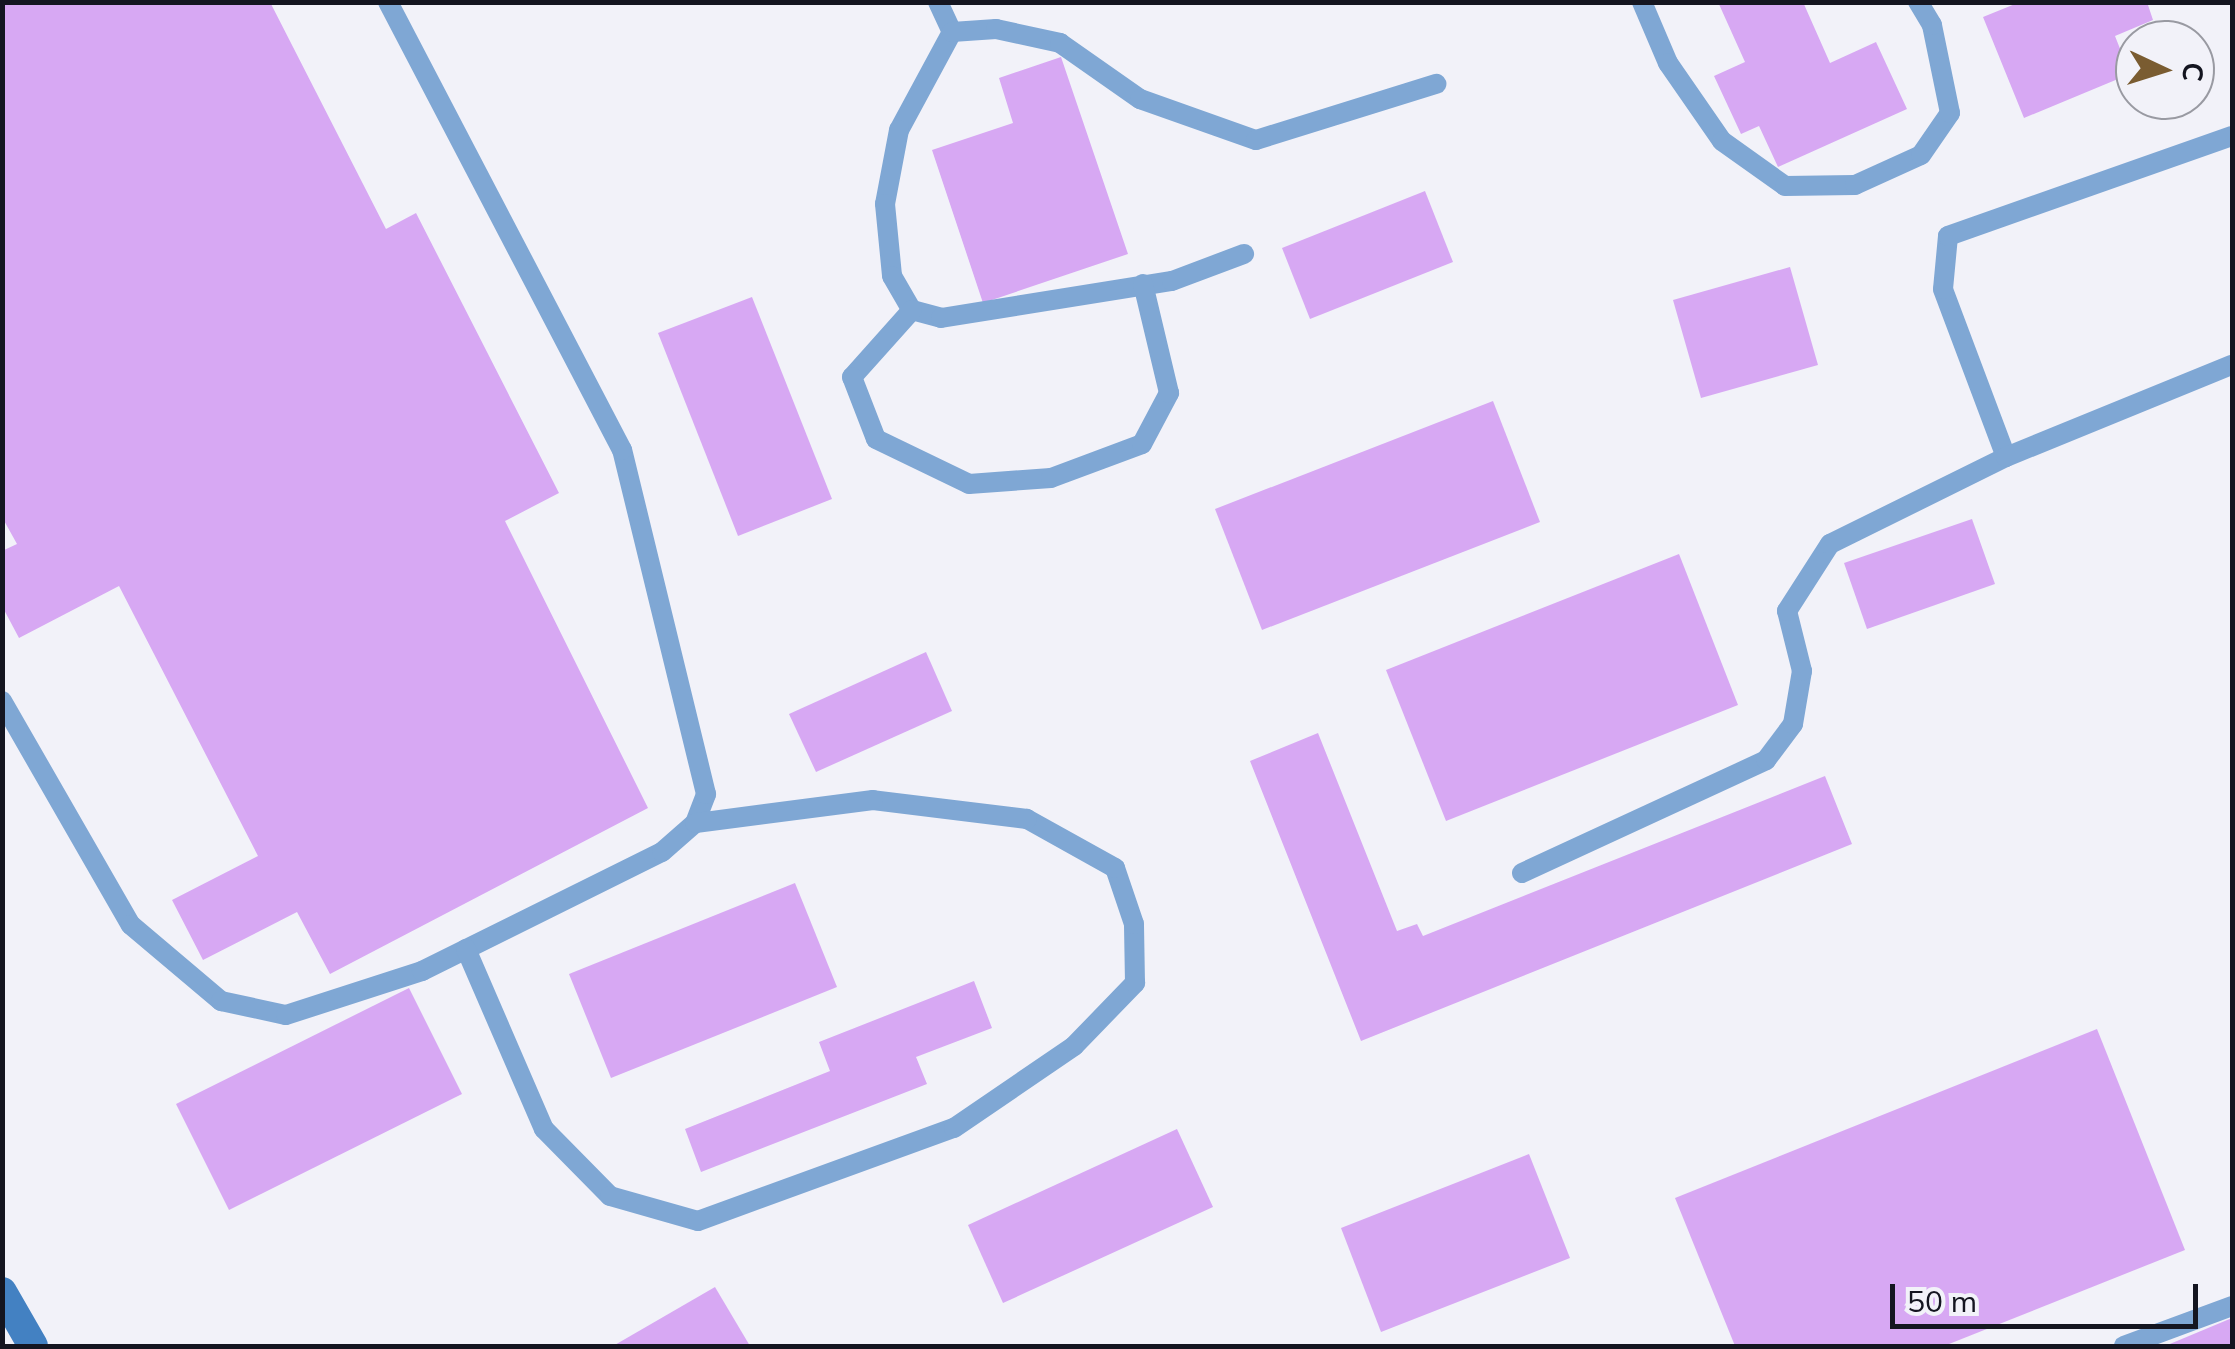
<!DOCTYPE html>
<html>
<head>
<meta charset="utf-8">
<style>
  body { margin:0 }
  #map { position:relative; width:2235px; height:1349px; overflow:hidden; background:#f2f2f9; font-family:Mulish,sans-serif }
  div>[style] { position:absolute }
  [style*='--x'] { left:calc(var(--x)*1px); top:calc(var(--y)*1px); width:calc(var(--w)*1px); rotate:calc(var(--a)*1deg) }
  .building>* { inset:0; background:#d7a8f3 }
  .lane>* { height:20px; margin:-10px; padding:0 10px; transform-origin:10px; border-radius:10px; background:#7fa7d4 }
  .secondary>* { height:30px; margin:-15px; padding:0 15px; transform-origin:15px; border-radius:15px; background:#4381c2 }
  span { translate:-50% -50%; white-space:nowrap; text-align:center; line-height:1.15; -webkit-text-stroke:10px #f2f2f9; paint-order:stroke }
  .frame { position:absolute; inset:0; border:5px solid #141520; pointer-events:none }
  .north { position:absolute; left:2115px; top:20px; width:100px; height:100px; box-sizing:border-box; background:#f2f2f9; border:2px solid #999aa2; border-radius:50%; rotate:94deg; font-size:28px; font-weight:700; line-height:40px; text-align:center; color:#141520 }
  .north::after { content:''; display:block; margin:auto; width:35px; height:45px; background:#7a5c31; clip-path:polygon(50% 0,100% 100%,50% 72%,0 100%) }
  .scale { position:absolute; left:1890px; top:1284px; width:308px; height:45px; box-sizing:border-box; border:5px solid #141520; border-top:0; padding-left:12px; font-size:30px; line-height:35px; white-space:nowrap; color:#141520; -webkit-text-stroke:8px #f2f2f9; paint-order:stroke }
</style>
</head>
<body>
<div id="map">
  <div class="building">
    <div style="clip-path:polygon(2px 2px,270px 2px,386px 229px,416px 213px,559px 493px,505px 521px,648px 808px,330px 974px,297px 912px,203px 960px,172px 900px,258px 856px,119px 586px,19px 638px,2px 606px,2px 551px,17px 544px,2px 517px)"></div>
    <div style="clip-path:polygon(1718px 2px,1803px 2px,1830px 63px,1876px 42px,1907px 109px,1778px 167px,1759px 126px,1741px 134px,1714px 76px,1745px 62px)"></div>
    <div style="clip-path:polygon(2020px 2px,2147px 2px,2153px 20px,2115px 36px,2130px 74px,2024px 118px,1983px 17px)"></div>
    <div style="clip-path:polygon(1061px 57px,1128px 254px,983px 303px,932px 150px,1013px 123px,999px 78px)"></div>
    <div style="clip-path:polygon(1425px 191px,1453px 262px,1310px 319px,1282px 248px)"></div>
    <div style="clip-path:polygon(1790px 267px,1818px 365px,1701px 398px,1673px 300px)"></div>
    <div style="clip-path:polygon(752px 297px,832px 499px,738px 536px,658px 333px)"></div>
    <div style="clip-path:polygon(1493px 401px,1540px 522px,1262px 630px,1215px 509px)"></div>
    <div style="clip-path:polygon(1972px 519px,1995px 584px,1867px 629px,1844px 563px)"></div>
    <div style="clip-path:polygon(1679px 554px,1738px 705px,1446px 821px,1386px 670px)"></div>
    <div style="clip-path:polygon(926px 652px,952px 711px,816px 772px,789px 714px)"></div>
    <div style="clip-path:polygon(1318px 733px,1397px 931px,1417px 924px,1423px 936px,1825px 776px,1852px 844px,1361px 1041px,1250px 761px)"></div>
    <div style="clip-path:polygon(795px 883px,837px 987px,611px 1078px,569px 974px)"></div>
    <div style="clip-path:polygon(974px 981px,992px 1028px,916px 1057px,927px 1084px,701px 1172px,685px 1129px,830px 1071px,819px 1042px)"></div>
    <div style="clip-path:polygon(409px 988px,462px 1094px,229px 1210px,176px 1104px)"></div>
    <div style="clip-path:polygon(2097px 1029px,2185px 1250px,1944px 1346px,1735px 1346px,1675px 1198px)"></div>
    <div style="clip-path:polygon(1177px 1129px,1213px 1207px,1003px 1303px,968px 1225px)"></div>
    <div style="clip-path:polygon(1529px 1154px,1570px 1258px,1381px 1332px,1341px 1228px)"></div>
    <div style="clip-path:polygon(715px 1287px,750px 1346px,613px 1346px)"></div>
    <div style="clip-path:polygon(2232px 1318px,2232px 1346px,2165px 1346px)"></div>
  </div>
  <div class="lane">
    <div style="--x:938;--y:2;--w:33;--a:65"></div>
    <div style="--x:952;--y:32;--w:111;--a:118.4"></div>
    <div style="--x:899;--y:130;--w:75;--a:100.7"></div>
    <div style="--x:885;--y:204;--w:72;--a:84.4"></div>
    <div style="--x:892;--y:276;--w:39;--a:60"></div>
    <div style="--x:912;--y:310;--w:30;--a:15"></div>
    <div style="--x:941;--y:318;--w:234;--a:-9.1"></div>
    <div style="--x:1172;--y:281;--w:77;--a:-20.6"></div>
    <div style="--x:1642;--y:2;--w:66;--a:66.9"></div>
    <div style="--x:1668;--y:63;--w:95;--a:55.3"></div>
    <div style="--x:1722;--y:141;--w:77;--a:35.5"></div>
    <div style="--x:1785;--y:186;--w:70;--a:-0.8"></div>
    <div style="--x:1855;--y:185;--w:72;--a:-24.4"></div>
    <div style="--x:1921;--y:155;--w:51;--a:-55.4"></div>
    <div style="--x:1950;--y:113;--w:90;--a:-101.6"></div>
    <div style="--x:1932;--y:25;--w:27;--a:-121"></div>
    <div style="--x:952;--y:32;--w:44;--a:-3.9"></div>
    <div style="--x:996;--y:29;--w:66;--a:12.3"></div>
    <div style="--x:1060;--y:43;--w:98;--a:35"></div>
    <div style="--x:1140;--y:99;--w:123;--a:19.5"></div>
    <div style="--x:1256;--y:140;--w:189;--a:-17.3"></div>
    <div style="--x:912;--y:310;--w:90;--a:131.8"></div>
    <div style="--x:852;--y:377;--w:66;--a:68.8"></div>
    <div style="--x:876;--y:439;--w:103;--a:25.8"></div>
    <div style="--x:969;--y:484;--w:82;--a:-4.2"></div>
    <div style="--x:1051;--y:478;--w:97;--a:-20.5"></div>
    <div style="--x:1142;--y:444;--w:58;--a:-62.1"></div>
    <div style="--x:1169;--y:393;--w:112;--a:-103.4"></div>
    <div style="--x:2006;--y:457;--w:179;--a:-110.6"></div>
    <div style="--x:1943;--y:289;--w:53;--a:-84.6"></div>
    <div style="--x:1948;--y:236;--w:301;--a:-19.4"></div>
    <div style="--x:2;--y:701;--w:258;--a:60.1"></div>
    <div style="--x:131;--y:925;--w:118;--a:40.2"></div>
    <div style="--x:221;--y:1001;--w:66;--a:12.2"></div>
    <div style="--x:286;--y:1015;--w:143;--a:-17.9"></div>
    <div style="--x:422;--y:971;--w:268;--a:-26.4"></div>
    <div style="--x:662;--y:852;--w:44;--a:-41.3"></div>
    <div style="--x:695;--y:823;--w:31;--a:-69"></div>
    <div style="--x:706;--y:794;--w:354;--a:-103.7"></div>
    <div style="--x:622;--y:450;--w:505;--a:-117.58"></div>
    <div style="--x:1522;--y:873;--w:269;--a:-24.8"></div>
    <div style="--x:1766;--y:760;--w:45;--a:-53.1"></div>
    <div style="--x:1793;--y:724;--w:54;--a:-80.4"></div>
    <div style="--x:1802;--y:671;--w:62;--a:-104"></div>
    <div style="--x:1787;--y:611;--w:80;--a:-57.3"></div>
    <div style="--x:1830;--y:544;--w:196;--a:-26.3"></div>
    <div style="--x:2006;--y:457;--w:244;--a:-22.2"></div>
    <div style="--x:466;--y:949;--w:196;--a:66.6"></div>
    <div style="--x:544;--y:1129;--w:94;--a:45.4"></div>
    <div style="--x:610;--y:1196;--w:91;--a:15.9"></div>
    <div style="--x:698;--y:1221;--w:272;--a:-20"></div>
    <div style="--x:954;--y:1128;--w:145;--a:-34.3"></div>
    <div style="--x:1074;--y:1046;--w:88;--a:-45.9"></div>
    <div style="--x:1135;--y:983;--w:59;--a:-91"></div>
    <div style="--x:1134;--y:924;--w:59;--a:-108.7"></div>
    <div style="--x:1115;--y:868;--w:101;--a:-150.9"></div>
    <div style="--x:1027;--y:819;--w:155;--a:-173"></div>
    <div style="--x:873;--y:800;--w:179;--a:172.6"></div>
    <div style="--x:2124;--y:1346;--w:115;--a:-20.3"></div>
  </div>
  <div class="secondary">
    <div style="--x:2;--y:1292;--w:62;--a:60.1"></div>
  </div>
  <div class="frame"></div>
  <div class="north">С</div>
  <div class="scale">50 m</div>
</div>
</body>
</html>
